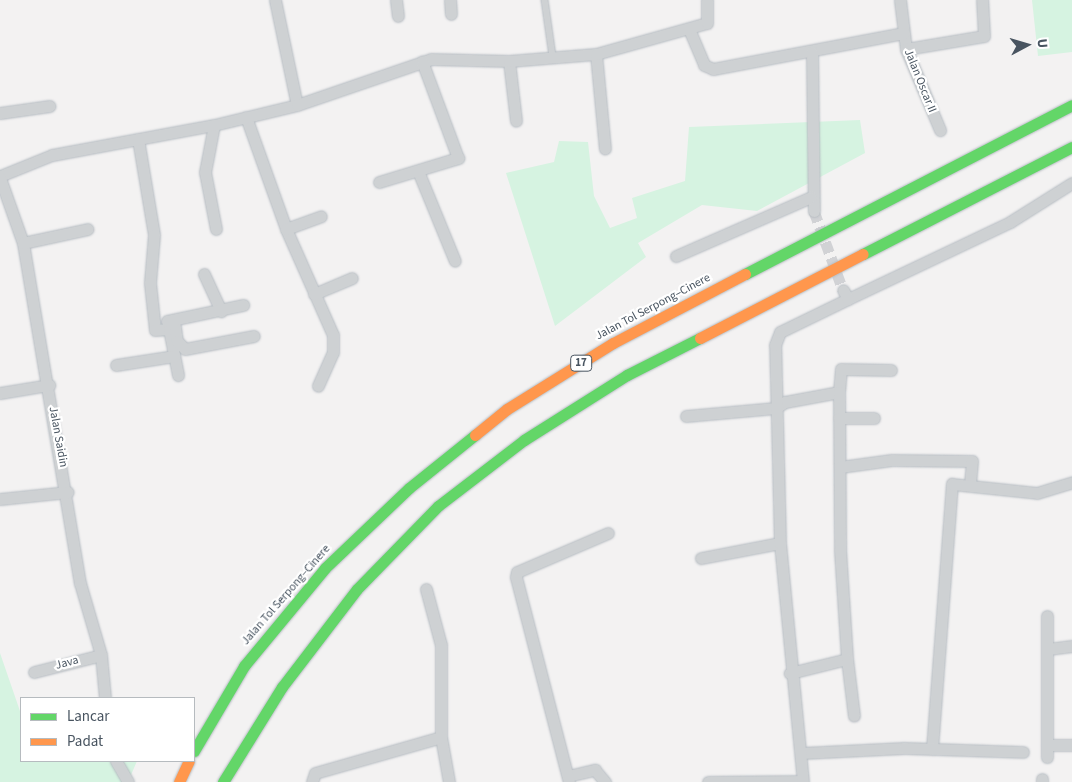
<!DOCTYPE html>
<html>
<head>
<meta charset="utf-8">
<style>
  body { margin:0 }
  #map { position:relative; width:1072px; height:782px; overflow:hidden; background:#f3f2f2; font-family:"Source Sans 3",sans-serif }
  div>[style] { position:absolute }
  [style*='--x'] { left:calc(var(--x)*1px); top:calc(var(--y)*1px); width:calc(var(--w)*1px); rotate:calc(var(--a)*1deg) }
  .green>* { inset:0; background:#d6f3e1 }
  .street-tunnel>* { height:11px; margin-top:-5.5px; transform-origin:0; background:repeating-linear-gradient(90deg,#d1d2d5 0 11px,transparent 0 16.5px) }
  .roads { filter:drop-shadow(0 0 1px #b6bcc2) drop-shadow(0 0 1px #b6bcc2) }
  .lane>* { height:5.5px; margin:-2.75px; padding:0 2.75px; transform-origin:2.75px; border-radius:2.75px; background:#ced1d3 }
  .street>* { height:11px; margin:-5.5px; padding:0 5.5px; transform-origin:5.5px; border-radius:5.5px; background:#ced1d3 }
  .fast>* { height:11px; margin:-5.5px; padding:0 5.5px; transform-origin:5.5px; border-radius:5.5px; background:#63d668 }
  .slow>* { height:11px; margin:-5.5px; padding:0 5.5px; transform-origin:5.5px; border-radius:5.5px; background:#ff974d }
  span { translate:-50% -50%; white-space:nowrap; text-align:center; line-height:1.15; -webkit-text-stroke:4.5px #fff; paint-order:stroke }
  .shield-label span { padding:1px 4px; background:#fff; border:1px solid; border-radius:4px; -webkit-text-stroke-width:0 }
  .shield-label { font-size:11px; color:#485460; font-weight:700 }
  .street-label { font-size:12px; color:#485460 }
  .legend { position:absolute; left:20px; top:697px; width:175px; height:65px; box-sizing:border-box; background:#fff; border:1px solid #b6bbbf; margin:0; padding:6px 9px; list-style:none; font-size:15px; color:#485460 }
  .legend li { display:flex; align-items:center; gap:10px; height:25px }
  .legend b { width:25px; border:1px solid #b6bbbf }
  .north { position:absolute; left:1002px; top:20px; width:50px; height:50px; -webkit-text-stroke:4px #fff; paint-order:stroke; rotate:84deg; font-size:14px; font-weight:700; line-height:20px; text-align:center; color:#485460 }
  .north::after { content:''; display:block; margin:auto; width:18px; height:22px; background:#485460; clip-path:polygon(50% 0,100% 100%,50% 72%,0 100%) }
</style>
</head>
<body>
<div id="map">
  <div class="green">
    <div style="clip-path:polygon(1032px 0,1072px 0,1072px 52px,1038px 56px)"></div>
    <div style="clip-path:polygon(860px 120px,865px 153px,757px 211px,702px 205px,638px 243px,646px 257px,555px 326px,506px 173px,554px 162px,559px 141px,588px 142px,594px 196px,610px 228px,637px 218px,632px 198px,685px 181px,689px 127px)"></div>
    <div style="clip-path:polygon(0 653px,21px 714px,21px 761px,137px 761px,128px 782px,0 782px)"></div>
  </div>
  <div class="street-tunnel">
    <div style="--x:814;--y:211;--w:84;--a:69.8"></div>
  </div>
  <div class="roads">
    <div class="lane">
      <div style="--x:545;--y:0;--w:57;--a:81.9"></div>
    </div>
    <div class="street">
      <div style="--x:275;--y:0;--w:107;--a:78.2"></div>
      <div style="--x:396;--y:0;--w:16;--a:83"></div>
      <div style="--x:450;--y:0;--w:14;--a:86"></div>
      <div style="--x:900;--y:0;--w:49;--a:83"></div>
      <div style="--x:906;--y:49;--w:88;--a:67.2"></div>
      <div style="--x:689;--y:29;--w:39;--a:67"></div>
      <div style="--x:704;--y:65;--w:10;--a:24"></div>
      <div style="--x:713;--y:69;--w:194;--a:-10.7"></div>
      <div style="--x:906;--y:49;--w:79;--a:-9.5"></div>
      <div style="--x:984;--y:36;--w:36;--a:-93"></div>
      <div style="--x:812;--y:52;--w:159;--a:89.3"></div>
      <div style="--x:596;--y:54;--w:95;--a:84.6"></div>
      <div style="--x:509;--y:61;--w:60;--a:83.3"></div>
      <div style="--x:0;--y:113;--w:50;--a:-8"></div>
      <div style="--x:246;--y:117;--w:119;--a:70.3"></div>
      <div style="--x:286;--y:229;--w:116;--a:66.1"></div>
      <div style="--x:333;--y:335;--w:17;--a:90"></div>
      <div style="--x:333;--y:352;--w:37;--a:114"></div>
      <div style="--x:214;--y:125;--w:48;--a:100.8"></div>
      <div style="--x:205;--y:172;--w:58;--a:79.1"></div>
      <div style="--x:138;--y:139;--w:97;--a:80.5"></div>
      <div style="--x:154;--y:235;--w:48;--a:94.8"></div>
      <div style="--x:150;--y:283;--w:47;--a:83.9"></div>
      <div style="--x:155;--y:330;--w:14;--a:-4"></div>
      <div style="--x:169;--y:329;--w:47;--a:78.9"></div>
      <div style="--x:418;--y:171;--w:97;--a:67.7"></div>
      <div style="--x:0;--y:176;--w:56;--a:-22"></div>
      <div style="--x:52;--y:155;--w:165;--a:-10.5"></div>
      <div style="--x:214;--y:125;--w:85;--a:-13.5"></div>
      <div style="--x:297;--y:105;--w:142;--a:-18.9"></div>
      <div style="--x:431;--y:59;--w:78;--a:1.5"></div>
      <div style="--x:509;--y:61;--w:87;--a:-4.6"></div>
      <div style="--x:596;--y:54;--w:115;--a:-15.6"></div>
      <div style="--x:707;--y:23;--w:23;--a:-90"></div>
      <div style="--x:0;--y:178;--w:69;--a:70.5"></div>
      <div style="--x:23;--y:243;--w:345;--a:80.5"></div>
      <div style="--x:80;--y:583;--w:75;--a:73.7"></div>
      <div style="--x:101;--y:655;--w:43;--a:84.7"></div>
      <div style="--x:379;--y:182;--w:83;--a:-16.9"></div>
      <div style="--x:458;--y:158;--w:103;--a:-110.4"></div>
      <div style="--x:286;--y:229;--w:37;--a:-20"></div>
      <div style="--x:23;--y:243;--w:66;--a:-12.2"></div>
      <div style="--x:676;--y:256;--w:147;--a:-23.6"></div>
      <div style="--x:204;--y:274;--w:41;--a:65.3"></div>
      <div style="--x:314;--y:294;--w:41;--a:-22.8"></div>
      <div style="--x:848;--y:299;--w:179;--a:-25.4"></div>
      <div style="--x:1010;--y:222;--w:73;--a:-32.2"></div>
      <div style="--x:174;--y:320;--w:21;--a:82"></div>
      <div style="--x:177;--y:341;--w:11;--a:45"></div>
      <div style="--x:185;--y:349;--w:70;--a:-10.7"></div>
      <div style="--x:167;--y:321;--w:78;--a:-11.9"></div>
      <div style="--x:116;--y:365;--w:59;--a:-8.8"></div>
      <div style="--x:839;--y:392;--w:23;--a:-85"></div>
      <div style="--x:841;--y:369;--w:50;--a:1.1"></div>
      <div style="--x:0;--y:393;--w:50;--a:-9.3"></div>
      <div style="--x:686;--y:416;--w:90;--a:-5.1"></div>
      <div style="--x:776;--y:408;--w:11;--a:-34"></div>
      <div style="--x:785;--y:402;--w:55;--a:-10.5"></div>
      <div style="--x:839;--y:392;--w:158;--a:89.6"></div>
      <div style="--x:840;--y:550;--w:109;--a:86.3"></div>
      <div style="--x:847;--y:659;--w:59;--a:166.2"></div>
      <div style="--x:839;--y:418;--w:35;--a:0"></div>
      <div style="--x:840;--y:467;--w:52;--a:-7.7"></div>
      <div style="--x:892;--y:460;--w:80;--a:0.7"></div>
      <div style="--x:972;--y:461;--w:22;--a:95"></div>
      <div style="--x:0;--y:499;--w:68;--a:-5.9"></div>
      <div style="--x:701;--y:558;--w:80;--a:-10.8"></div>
      <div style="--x:426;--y:589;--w:58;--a:75"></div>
      <div style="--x:441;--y:645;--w:92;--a:90"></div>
      <div style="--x:441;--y:737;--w:46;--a:79.9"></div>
      <div style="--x:1048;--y:649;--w:24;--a:-7"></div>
      <div style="--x:847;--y:659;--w:57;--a:83"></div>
      <div style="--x:34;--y:672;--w:69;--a:-14.2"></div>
      <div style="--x:1047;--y:745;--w:25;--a:0"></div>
      <div style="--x:932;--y:749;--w:266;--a:-85.7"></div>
      <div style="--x:952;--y:484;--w:85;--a:6"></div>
      <div style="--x:1037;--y:493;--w:37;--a:-17"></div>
      <div style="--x:802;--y:753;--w:102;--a:-2.8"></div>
      <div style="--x:904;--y:748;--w:119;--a:1.9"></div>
      <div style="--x:1047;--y:757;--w:141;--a:-90"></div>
      <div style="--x:116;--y:761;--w:24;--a:60"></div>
      <div style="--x:568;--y:776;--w:28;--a:-13"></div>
      <div style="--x:595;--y:770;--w:16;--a:50"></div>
      <div style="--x:1042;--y:779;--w:3;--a:90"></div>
      <div style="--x:312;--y:782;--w:9;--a:-72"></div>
      <div style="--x:315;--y:773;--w:131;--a:-15.9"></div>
      <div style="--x:569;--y:782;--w:212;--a:-104.5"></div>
      <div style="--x:516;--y:577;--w:5;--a:-79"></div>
      <div style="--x:517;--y:572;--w:99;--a:-23.2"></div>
      <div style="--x:708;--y:782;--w:94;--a:-0.6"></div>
      <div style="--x:803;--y:782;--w:240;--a:-95.5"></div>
      <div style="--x:780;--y:543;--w:198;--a:-91.4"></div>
      <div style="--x:775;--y:345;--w:14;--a:-69"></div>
      <div style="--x:780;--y:332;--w:76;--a:-25.9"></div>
      <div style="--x:848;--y:299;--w:10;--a:-119"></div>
    </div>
    <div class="fast">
      <div style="--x:863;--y:254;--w:235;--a:-27.1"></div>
      <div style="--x:745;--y:274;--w:368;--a:-27.3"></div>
      <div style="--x:194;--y:751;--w:99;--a:-59.5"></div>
      <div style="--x:244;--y:666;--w:127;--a:-50.4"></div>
      <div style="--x:325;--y:568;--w:116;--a:-43.6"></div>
      <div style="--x:409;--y:488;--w:85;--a:-38.8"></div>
      <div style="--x:223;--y:782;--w:112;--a:-58.2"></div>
      <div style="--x:282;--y:687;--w:123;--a:-52.6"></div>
      <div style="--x:357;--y:589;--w:116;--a:-45.7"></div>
      <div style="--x:438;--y:506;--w:108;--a:-37.5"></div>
      <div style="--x:524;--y:440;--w:122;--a:-32.3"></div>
      <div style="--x:627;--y:375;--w:82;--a:-26.9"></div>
    </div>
    <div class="slow">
      <div style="--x:700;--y:338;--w:183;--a:-27.3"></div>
      <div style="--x:475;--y:435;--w:41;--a:-39.1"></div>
      <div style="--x:507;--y:409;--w:125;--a:-31.9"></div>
      <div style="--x:613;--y:343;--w:149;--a:-27.6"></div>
      <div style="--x:179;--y:782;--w:23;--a:-65"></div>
    </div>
  </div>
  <div class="shield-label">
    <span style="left:581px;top:363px">17</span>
  </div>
  <div class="street-label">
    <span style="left:920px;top:81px;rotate:68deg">Jalan Oscar II</span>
    <span style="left:653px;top:307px;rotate:-28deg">Jalan Tol Serpong–Cinere</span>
    <span style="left:58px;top:437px;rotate:80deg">Jalan Saidin</span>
    <span style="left:286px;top:595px;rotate:-49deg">Jalan Tol Serpong–Cinere</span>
    <span style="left:67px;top:663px;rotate:-15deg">Java</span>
  </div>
  <ul class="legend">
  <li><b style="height:6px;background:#63d668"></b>Lancar</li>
  <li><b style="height:6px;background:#ff974d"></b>Padat</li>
  </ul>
  <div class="north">U</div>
</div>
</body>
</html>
